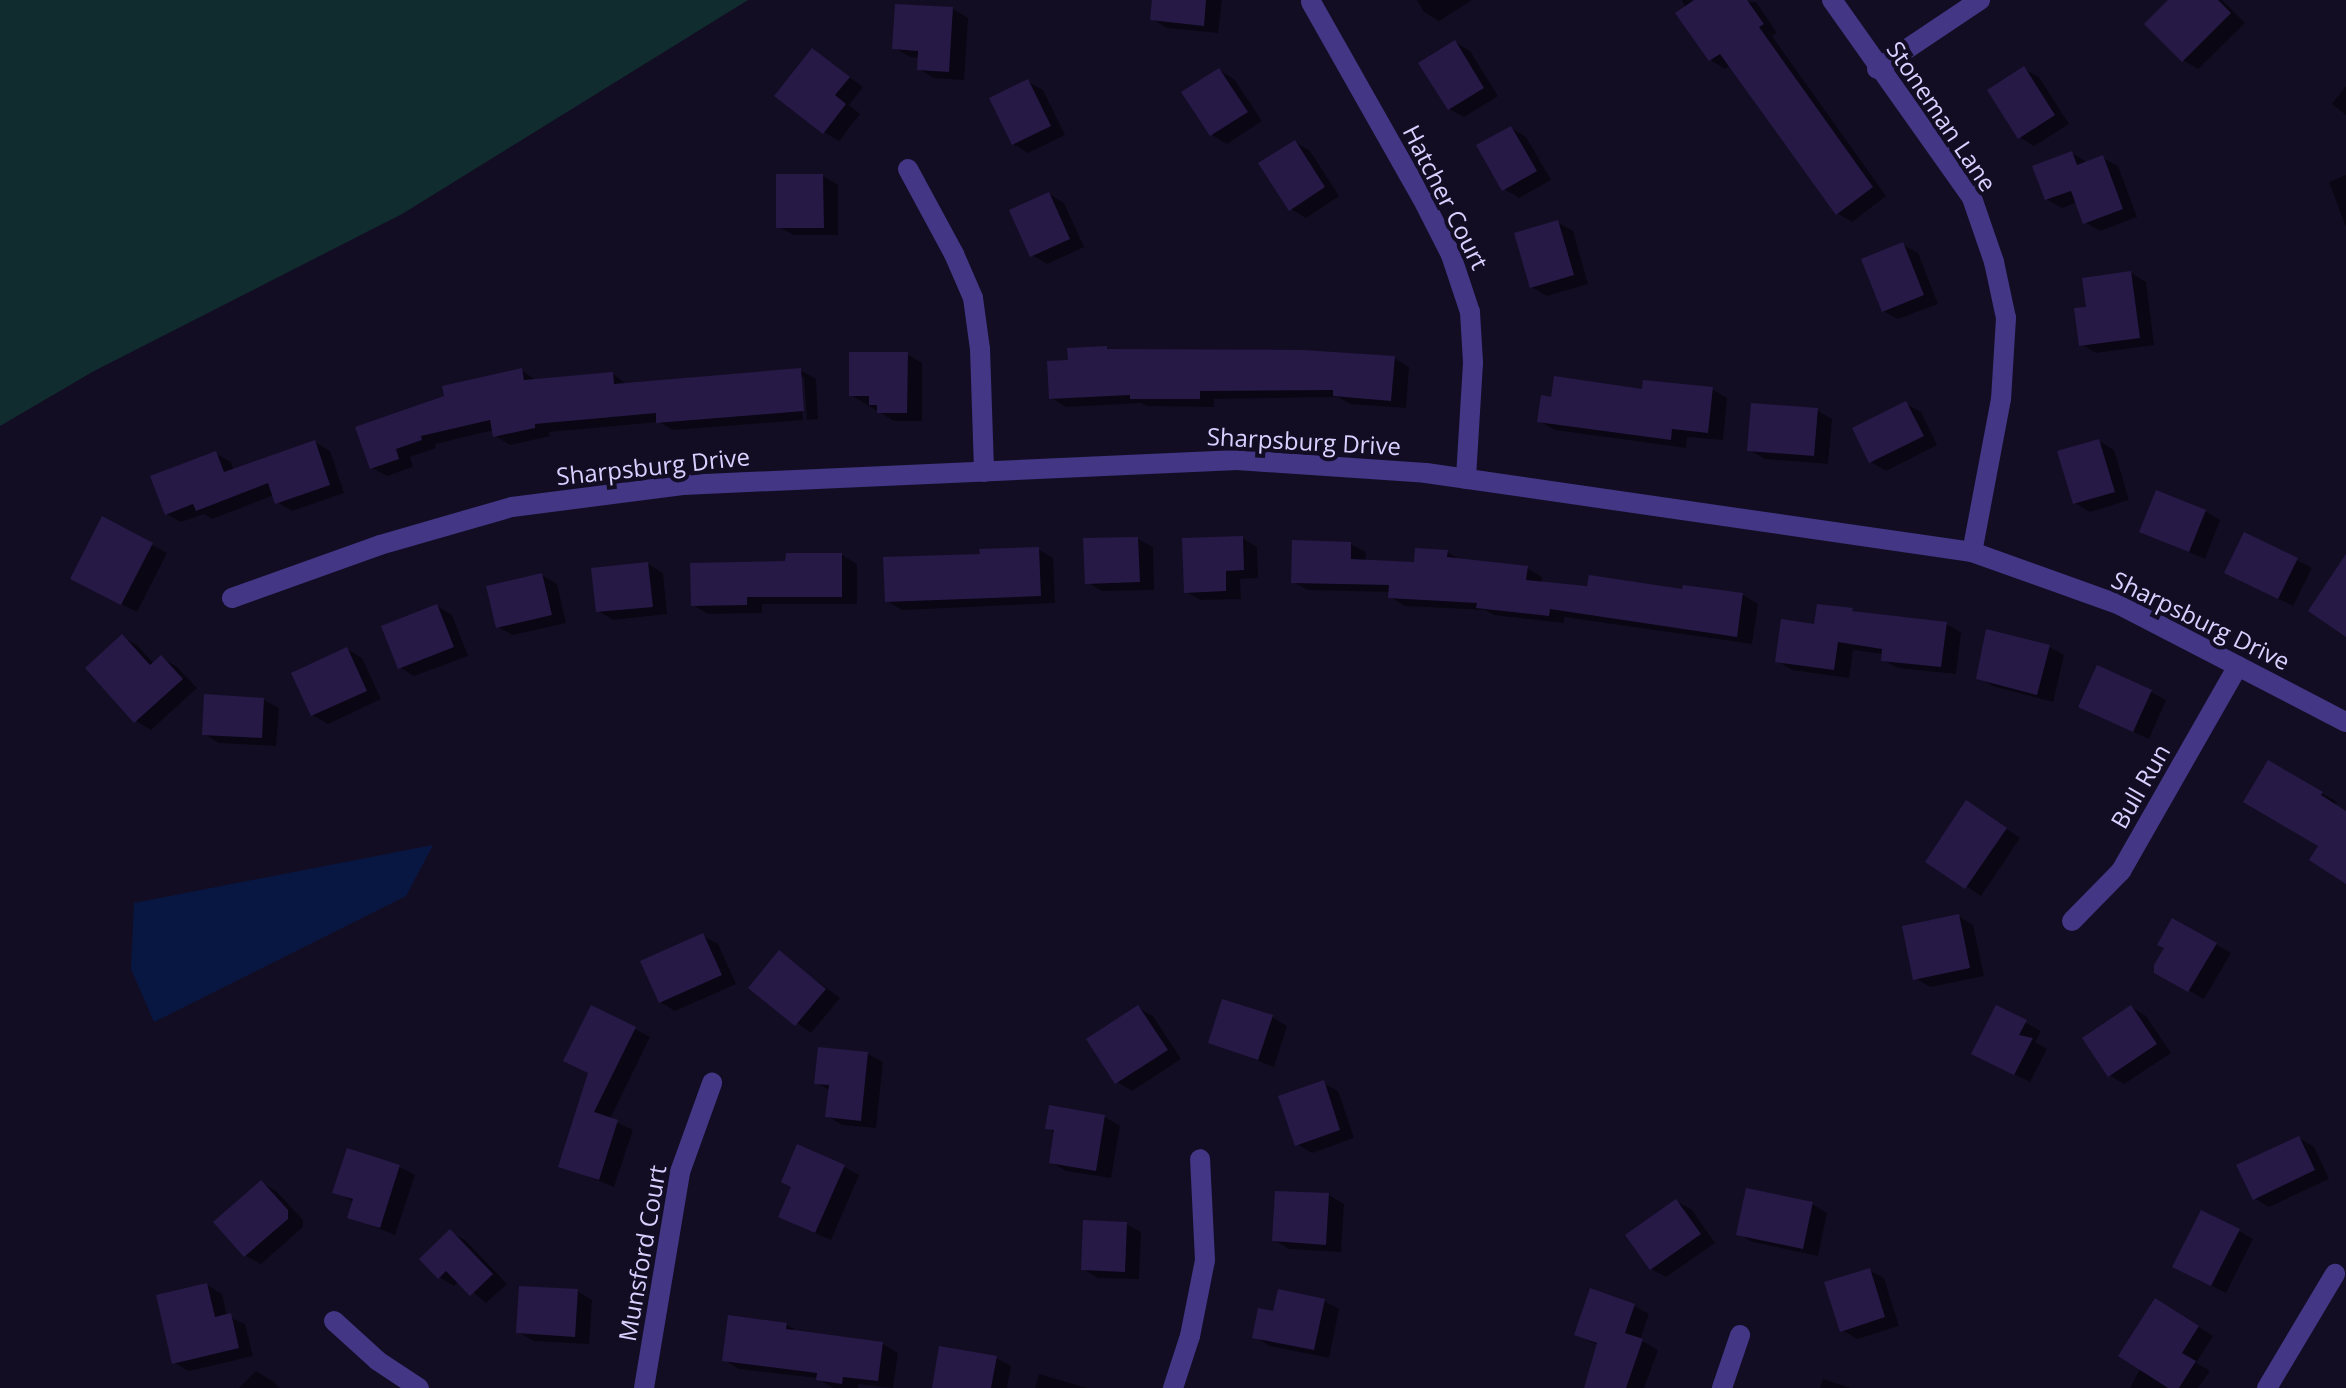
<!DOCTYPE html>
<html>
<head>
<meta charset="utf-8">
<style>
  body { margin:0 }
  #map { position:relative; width:2346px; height:1388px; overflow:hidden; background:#130d24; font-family:"Open Sans",sans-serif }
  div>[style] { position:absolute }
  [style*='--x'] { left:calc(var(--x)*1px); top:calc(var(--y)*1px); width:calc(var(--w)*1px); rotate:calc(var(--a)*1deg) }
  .green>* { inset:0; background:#102c2e }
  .water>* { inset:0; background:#081742 }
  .shadow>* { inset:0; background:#0007 }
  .building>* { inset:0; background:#261946 }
  .minor>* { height:20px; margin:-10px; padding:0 10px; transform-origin:10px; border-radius:10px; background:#423685 }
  span { translate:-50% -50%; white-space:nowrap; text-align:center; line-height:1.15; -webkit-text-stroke:8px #130d24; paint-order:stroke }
  .street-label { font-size:24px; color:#dad0ff }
</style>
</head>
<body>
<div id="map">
  <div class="green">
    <div style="clip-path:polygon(0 0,748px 0,402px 214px,94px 371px,0 426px)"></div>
  </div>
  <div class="water">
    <div style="clip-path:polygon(433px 845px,406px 896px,154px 1022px,131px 969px,134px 903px)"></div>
  </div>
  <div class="shadow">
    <div style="clip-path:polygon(1154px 0,1222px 0,1218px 33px,1167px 28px,1152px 19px)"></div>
    <div style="clip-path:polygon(1417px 0,1470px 0,1471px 1px,1439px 21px,1424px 12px)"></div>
    <div style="clip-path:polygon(1682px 0,1756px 2px,1777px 33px,1772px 36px,1886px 196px,1852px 222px,1837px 213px,1730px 65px,1725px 69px,1710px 60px)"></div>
    <div style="clip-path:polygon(2171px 0,2222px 0,2245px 23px,2198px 69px,2183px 60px)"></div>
    <div style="clip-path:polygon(953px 9px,968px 18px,964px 80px,934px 78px,919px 69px,920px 58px,910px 57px,895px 48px)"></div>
    <div style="clip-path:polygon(1455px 42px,1470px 51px,1498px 96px,1464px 117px,1449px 109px)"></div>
    <div style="clip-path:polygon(812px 50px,863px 87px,849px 105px,860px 114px,839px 141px,824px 132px)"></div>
    <div style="clip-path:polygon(2024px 69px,2039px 77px,2069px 124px,2034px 146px,2019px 137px)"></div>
    <div style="clip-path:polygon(1219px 70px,1234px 79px,1262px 121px,1227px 144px,1212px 135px)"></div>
    <div style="clip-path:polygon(1028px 82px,1043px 90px,1065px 135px,1028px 153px,1013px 144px)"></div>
    <div style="clip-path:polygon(2346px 86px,2346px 115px,2332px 104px)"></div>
    <div style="clip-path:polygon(1511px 128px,1526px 137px,1551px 180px,1519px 198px,1504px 189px)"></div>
    <div style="clip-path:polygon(1295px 142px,1310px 151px,1339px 196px,1306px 218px,1291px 209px)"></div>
    <div style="clip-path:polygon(2072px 153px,2087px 162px,2103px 158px,2118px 166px,2137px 217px,2100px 231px,2085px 222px,2077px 202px,2062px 208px,2046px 199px)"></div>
    <div style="clip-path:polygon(2346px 175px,2346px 227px,2329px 182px)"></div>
    <div style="clip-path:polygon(823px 176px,838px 185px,838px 235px,794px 235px,778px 227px)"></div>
    <div style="clip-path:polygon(1049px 194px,1064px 203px,1084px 247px,1047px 264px,1032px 255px)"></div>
    <div style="clip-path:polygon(1557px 222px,1573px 231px,1588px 284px,1547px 296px,1531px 287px)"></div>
    <div style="clip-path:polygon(1903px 245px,1918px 253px,1938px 304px,1898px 319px,1883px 311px)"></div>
    <div style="clip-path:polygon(2131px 273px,2146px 282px,2154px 345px,2096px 353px,2081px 344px,2088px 309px)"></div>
    <div style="clip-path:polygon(1106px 348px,1112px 351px,1394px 358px,1409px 367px,1406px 408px,1350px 404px,1338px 397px,1214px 399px,1214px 407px,1147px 406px,1141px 403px,1066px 407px,1051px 398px,1070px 362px)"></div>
    <div style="clip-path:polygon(907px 354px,922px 363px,922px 421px,894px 421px,851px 395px)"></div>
    <div style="clip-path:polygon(521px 370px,537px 381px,613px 374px,628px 385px,800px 370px,816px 379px,818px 419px,807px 420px,804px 377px,800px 377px,803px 420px,673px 430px,659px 422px,549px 432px,550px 436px,510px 445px,495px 436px,494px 430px,435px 444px,436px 448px,410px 457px,413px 467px,387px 476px,372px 468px,358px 428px)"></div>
    <div style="clip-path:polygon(1712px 389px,1727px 398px,1723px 440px,1687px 437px,1686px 448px,1555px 430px,1539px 421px,1553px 399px)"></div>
    <div style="clip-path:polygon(1906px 404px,1921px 412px,1937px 445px,1886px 471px,1871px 462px)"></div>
    <div style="clip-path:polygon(1817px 410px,1832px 419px,1828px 464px,1765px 459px,1749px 450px)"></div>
    <div style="clip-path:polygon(2099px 441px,2114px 450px,2129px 500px,2090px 512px,2075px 503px)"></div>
    <div style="clip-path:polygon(315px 442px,330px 451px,344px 493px,292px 511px,277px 502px,274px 495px,212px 519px,204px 514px,181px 522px,166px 514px,216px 454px,231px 462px,234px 471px)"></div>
    <div style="clip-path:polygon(2205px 511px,2220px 520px,2205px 559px,2142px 532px)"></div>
    <div style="clip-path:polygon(103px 519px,167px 553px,137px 612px,87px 587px)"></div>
    <div style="clip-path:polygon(1242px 538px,1257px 547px,1258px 578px,1240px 579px,1241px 599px,1201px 600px,1186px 592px)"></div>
    <div style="clip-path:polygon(1138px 539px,1153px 547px,1154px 590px,1102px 591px,1087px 582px)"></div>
    <div style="clip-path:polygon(1350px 544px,1366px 552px,1365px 561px,1416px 564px,1447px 552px,1462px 561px,1527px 568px,1542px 577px,1541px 583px,1743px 595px,1758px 604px,1752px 644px,1564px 617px,1564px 623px,1494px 615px,1485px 610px,1405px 606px,1390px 597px,1391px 592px,1308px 590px,1293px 582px)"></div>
    <div style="clip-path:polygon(1038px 549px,1053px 558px,1055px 603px,902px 610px,887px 601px,982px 556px)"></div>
    <div style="clip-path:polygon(842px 555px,857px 564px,857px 604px,762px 604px,762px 613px,708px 614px,693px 605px,787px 563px)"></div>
    <div style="clip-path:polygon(2297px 560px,2312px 568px,2293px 606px,2241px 581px)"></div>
    <div style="clip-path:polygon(648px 564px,663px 573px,667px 614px,613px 620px,598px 611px)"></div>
    <div style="clip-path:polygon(542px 575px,557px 584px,566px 623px,513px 635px,498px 627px)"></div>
    <div style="clip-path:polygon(437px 606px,452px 615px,468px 656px,414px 676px,399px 667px)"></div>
    <div style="clip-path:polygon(1819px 606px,1946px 624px,1961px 632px,1956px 674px,1898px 668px,1883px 660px,1884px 654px,1853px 650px,1849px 678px,1792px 670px,1777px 661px,1816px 626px)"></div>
    <div style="clip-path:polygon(122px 637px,137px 645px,154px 664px,161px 658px,176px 666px,197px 688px,151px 730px,136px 721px)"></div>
    <div style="clip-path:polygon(2049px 647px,2064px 655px,2053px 702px,1993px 686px,1978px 678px)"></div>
    <div style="clip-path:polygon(347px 649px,362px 658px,381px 699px,328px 724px,312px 715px)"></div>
    <div style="clip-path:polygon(2151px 692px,2166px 700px,2149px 739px,2096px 715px)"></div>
    <div style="clip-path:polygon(264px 700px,279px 708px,276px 746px,219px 743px,204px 734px)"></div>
    <div style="clip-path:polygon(2269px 762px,2337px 802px,2335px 805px,2346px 813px,2346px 882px)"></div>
    <div style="clip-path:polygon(1982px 812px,2020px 838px,1981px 896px,1928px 861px)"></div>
    <div style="clip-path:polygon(1958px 916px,1973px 925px,1984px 976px,1930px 987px,1915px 978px)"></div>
    <div style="clip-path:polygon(2173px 920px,2231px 953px,2204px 999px,2156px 972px)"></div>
    <div style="clip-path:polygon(703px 936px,718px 944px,736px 984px,675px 1011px,660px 1002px)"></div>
    <div style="clip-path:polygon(779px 953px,840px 998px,811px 1033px,751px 988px)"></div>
    <div style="clip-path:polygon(1996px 1007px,2041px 1031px,2035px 1042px,2047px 1049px,2030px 1082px,1988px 1061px)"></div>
    <div style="clip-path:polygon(2131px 1007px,2146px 1016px,2171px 1053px,2124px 1084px,2109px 1075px)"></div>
    <div style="clip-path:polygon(1138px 1008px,1153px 1016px,1181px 1059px,1132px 1091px,1117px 1082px)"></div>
    <div style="clip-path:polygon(1272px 1017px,1287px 1026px,1274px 1067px,1210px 1042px)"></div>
    <div style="clip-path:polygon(635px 1029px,650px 1037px,610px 1119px,633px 1130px,614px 1187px,561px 1166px)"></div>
    <div style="clip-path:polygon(868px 1054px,883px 1062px,876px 1128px,842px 1125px,827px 1116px,830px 1090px,816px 1083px)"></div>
    <div style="clip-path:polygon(1323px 1083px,1338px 1091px,1354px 1138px,1312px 1153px,1297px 1144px)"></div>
    <div style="clip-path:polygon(1105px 1117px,1120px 1126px,1111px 1178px,1066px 1171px,1051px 1162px,1056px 1133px,1047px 1128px)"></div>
    <div style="clip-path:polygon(2299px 1138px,2314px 1147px,2329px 1179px,2269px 1207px,2254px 1198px)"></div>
    <div style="clip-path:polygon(348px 1150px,400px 1167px,415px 1175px,395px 1235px,349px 1217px,354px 1202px,335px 1192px)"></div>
    <div style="clip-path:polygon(844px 1167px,859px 1175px,831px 1240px,796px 1225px)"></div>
    <div style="clip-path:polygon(261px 1182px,276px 1191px,303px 1220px,303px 1227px,261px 1264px,246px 1256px,216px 1222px)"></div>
    <div style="clip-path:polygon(1276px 1193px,1329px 1195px,1344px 1204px,1341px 1252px,1289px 1249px,1274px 1240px)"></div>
    <div style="clip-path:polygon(1676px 1201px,1692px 1210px,1715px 1243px,1666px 1277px,1651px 1269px)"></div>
    <div style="clip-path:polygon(1812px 1204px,1827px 1213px,1818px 1256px,1753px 1242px,1738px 1234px)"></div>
    <div style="clip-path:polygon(1126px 1224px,1141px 1232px,1139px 1279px,1098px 1278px,1083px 1269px)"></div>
    <div style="clip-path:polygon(2239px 1231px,2253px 1239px,2226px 1293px,2190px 1275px)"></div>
    <div style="clip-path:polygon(450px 1232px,465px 1240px,507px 1284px,486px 1303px,459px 1281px,454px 1286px,439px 1277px)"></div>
    <div style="clip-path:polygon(1869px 1270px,1884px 1278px,1899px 1326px,1857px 1339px,1842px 1330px)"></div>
    <div style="clip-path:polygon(207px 1285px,222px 1294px,227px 1316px,245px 1324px,253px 1356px,189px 1371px,173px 1362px)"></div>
    <div style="clip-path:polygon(577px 1291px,592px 1300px,589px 1344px,534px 1341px,518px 1332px)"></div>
    <div style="clip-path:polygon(1324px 1301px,1339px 1309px,1329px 1358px,1270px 1346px,1255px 1337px,1275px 1313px)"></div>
    <div style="clip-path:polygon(1634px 1306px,1649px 1314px,1640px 1340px,1658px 1350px,1644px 1388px,1585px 1388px,1598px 1345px,1576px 1335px)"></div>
    <div style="clip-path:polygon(2171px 1309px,2213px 1336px,2196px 1363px,2210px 1371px,2198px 1388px,2130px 1388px)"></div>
    <div style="clip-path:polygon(786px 1324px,800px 1333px,883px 1344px,898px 1353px,893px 1388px,858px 1384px,858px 1388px,833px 1388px,817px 1378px,739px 1369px,724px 1360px)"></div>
    <div style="clip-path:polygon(996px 1358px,1011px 1366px,1007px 1388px,934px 1388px)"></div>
    <div style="clip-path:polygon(256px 1371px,271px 1380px,280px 1388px,239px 1388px)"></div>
    <div style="clip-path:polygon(1039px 1374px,1087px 1388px,1035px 1388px)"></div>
    <div style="clip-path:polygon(1823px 1379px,1851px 1388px,1820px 1388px)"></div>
  </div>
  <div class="building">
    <div style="clip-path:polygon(1152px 0,1206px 0,1204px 26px,1150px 20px)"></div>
    <div style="clip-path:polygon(1694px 0,1747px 0,1764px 24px,1759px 27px,1873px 187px,1836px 215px,1720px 54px,1709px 61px,1675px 13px)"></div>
    <div style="clip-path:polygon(2168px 0,2218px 0,2231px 13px,2182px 62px,2144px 24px)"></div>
    <div style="clip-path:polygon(895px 4px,953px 7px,949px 72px,917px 70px,918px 51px,892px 49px)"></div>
    <div style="clip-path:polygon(1455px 40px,1484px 88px,1448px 110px,1418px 63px)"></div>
    <div style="clip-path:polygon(812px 48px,850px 77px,835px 95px,846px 104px,823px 134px,774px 96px)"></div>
    <div style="clip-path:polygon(2024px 66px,2055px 115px,2018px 139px,1987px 90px)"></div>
    <div style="clip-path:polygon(1219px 68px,1248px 112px,1210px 136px,1181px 92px)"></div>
    <div style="clip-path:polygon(1028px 79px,1051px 126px,1012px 145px,989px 98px)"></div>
    <div style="clip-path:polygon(1511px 126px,1537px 171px,1502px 191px,1476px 145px)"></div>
    <div style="clip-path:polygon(1295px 140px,1325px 187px,1289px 211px,1258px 163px)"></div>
    <div style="clip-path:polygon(2072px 151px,2077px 165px,2103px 155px,2123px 209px,2083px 224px,2071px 191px,2045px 200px,2032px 166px)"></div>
    <div style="clip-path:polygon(776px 174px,823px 174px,824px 228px,776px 228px)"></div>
    <div style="clip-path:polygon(1049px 192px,1070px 239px,1030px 257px,1009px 210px)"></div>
    <div style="clip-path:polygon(1558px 220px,1574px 275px,1530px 288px,1514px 233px)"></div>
    <div style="clip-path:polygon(1903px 242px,1924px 295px,1882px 312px,1861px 259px)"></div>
    <div style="clip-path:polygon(2131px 271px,2140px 338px,2079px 346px,2074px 308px,2086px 307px,2082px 278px)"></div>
    <div style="clip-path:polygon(1107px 346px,1107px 349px,1302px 350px,1395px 356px,1391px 401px,1333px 396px,1333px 390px,1200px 391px,1200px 399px,1130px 399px,1130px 395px,1049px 399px,1047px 361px,1068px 360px,1067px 348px)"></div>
    <div style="clip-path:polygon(849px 352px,908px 352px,907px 413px,877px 413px,877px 405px,869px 405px,869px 396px,849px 396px)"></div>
    <div style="clip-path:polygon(522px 368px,524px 380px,613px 372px,614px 384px,801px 368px,804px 411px,656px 423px,656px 413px,535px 424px,535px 428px,493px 437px,490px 420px,421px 436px,422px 440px,396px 449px,399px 459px,370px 469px,355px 427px,444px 396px,442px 386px)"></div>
    <div style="clip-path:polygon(1554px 376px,1642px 389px,1643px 380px,1713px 387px,1708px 433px,1672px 429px,1671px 440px,1537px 422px,1541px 395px,1551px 397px)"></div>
    <div style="clip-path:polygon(1906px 401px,1924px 436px,1869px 463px,1852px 428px)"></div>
    <div style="clip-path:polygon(1751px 403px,1818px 408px,1814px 456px,1747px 451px)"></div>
    <div style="clip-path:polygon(2099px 439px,2115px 492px,2073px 504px,2057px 451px)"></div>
    <div style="clip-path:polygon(315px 440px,330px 485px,275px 504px,268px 483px,196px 511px,193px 504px,165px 515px,150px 476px,216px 451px,224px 472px)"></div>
    <div style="clip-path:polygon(2156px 490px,2206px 510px,2189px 552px,2139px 532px)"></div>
    <div style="clip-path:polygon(102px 516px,153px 543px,121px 605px,70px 579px)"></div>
    <div style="clip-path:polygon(2244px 532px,2298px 558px,2278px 599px,2224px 573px)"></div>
    <div style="clip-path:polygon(1243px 536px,1244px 570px,1226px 571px,1226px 591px,1184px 593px,1182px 538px)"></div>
    <div style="clip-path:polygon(1138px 537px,1140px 582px,1085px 584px,1083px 538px)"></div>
    <div style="clip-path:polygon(1292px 540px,1351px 542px,1351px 559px,1414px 562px,1415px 548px,1448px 550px,1447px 557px,1528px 566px,1526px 580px,1587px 586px,1589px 575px,1682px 589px,1683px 585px,1743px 593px,1737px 637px,1550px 609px,1549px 616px,1476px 608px,1477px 603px,1388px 598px,1389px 585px,1291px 583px)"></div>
    <div style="clip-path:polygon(1039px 547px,1041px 596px,885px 602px,883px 557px,980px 554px,979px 549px)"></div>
    <div style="clip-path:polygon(786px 553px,842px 553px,842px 597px,747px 597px,747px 605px,691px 606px,690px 563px,785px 561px)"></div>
    <div style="clip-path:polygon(2346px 554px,2346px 637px,2308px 611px)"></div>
    <div style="clip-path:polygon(648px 562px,653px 607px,596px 612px,591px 568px)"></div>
    <div style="clip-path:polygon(542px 573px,552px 615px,496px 628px,486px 586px)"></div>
    <div style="clip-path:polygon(437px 604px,454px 647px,398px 669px,381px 626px)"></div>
    <div style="clip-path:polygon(1817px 604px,1853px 608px,1852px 611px,1947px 622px,1941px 667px,1881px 661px,1882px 649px,1838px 642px,1834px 670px,1775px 662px,1781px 619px,1814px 624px)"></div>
    <div style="clip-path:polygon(1986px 629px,2050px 645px,2037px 695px,1976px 679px)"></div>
    <div style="clip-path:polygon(122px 634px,150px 665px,161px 655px,183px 679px,134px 723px,85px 668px)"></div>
    <div style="clip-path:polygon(347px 647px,367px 691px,311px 716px,291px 673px)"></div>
    <div style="clip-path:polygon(2097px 665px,2152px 690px,2133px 732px,2078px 707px)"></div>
    <div style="clip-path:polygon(204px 694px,264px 698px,262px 738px,202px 735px)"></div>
    <div style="clip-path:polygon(2268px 760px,2323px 792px,2321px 795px,2346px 811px,2346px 884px,2309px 860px,2318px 846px,2243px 802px)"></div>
    <div style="clip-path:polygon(1966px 800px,2007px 828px,1965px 889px,1925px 862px)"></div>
    <div style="clip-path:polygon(1959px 914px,1970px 968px,1913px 980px,1902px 926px)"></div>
    <div style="clip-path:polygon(2172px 918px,2217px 943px,2188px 992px,2154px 973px,2154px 965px,2164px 948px,2157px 945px)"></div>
    <div style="clip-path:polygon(703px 933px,722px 975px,659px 1003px,640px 961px)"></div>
    <div style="clip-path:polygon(779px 950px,826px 989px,795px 1026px,748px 988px)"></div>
    <div style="clip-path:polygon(1222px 999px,1273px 1015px,1258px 1060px,1208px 1043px)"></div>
    <div style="clip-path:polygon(591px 1005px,636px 1027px,594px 1112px,618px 1120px,599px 1180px,558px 1167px,588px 1073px,563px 1061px)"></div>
    <div style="clip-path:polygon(1138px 1005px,1168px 1050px,1115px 1084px,1086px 1039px)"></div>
    <div style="clip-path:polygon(1996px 1005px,2027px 1020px,2019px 1035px,2033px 1038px,2014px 1075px,1971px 1054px)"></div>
    <div style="clip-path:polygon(2131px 1005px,2157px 1044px,2108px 1077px,2082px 1038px)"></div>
    <div style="clip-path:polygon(818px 1047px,868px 1052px,861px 1121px,825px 1117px,829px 1085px,814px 1084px)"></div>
    <div style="clip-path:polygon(1324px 1080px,1340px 1130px,1295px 1146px,1278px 1096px)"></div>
    <div style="clip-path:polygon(1049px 1105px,1105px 1115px,1096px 1171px,1049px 1163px,1054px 1130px,1045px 1129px)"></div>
    <div style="clip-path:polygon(2299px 1136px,2315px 1170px,2253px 1200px,2236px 1165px)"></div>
    <div style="clip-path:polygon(797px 1144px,845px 1165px,815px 1233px,778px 1217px,791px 1187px,781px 1182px)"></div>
    <div style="clip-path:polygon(347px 1148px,400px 1165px,380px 1228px,347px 1218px,353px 1199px,332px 1193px)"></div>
    <div style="clip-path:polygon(261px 1180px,288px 1210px,288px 1219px,244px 1257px,213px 1222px)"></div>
    <div style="clip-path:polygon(1746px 1188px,1813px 1202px,1803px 1249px,1736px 1235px)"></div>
    <div style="clip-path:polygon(1275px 1191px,1329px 1193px,1326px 1245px,1272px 1241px)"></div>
    <div style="clip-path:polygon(1676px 1199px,1701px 1234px,1650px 1270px,1625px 1235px)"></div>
    <div style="clip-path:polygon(2201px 1210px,2240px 1229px,2211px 1286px,2172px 1267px)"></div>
    <div style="clip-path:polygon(1083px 1220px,1127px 1222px,1125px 1272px,1081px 1270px)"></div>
    <div style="clip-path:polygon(450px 1229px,493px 1274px,470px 1296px,446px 1271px,438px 1279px,419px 1259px)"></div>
    <div style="clip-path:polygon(1870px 1268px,1885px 1317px,1840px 1332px,1824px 1282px)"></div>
    <div style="clip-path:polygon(207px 1283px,215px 1317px,231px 1313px,239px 1348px,172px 1364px,156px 1295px)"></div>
    <div style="clip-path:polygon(519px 1286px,578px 1289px,575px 1337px,516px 1333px)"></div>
    <div style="clip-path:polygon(1590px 1288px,1635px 1304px,1625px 1333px,1643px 1339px,1626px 1388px,1584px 1388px,1597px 1343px,1574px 1335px)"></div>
    <div style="clip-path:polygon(1278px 1289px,1325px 1299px,1314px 1350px,1252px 1338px,1258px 1308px,1273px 1311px)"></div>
    <div style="clip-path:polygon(2155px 1298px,2199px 1326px,2182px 1353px,2196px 1361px,2179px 1388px,2168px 1388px,2118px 1356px)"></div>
    <div style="clip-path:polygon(728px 1315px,787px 1323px,786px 1329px,883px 1342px,878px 1381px,843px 1377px,842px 1384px,816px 1380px,817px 1373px,722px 1361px)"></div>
    <div style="clip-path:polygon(939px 1346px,997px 1356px,991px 1388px,932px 1388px)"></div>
  </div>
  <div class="minor">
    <div style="--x:1832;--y:0;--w:242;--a:54.7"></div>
    <div style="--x:1972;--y:198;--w:68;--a:71"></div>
    <div style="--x:1994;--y:262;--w:57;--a:77.9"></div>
    <div style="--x:2006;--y:318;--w:81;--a:93.5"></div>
    <div style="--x:2001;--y:399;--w:156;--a:100.7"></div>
    <div style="--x:1311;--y:2;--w:225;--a:60.5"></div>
    <div style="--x:1422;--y:198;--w:64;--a:63"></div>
    <div style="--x:1451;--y:255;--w:60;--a:71.6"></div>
    <div style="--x:1470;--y:312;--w:51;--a:86.6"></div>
    <div style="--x:1473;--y:363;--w:116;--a:93.5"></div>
    <div style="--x:1877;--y:69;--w:124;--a:-33.8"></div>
    <div style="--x:908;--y:169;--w:97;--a:61.6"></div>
    <div style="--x:954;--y:254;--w:48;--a:66.6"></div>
    <div style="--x:973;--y:298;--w:51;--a:82.2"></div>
    <div style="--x:980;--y:349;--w:123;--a:88.1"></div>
    <div style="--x:232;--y:598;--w:157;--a:-19.7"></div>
    <div style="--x:380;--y:545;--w:137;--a:-16.1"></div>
    <div style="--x:512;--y:507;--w:172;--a:-7.3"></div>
    <div style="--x:683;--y:485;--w:555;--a:-2.58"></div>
    <div style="--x:1237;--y:460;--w:189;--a:3.9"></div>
    <div style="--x:1426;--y:473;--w:552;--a:8.23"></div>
    <div style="--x:1972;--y:552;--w:157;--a:19.7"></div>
    <div style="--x:2120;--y:605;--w:254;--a:27.4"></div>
    <div style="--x:2072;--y:921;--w:70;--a:-45.6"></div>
    <div style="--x:2121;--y:871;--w:236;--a:-60.3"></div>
    <div style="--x:334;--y:1321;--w:59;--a:42.3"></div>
    <div style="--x:378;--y:1361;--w:49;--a:33.4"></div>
    <div style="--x:644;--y:1388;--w:219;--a:-80.5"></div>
    <div style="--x:680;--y:1172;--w:95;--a:-70.2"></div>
    <div style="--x:1173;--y:1388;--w:55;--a:-71.9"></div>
    <div style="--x:1190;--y:1336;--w:77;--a:-78.8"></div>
    <div style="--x:1205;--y:1260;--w:101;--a:-92.8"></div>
    <div style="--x:1722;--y:1388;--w:56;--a:-71.2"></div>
    <div style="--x:2267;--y:1388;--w:133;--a:-59.2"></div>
  </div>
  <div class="street-label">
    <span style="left:1942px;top:116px;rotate:56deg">Stoneman Lane</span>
    <span style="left:1446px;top:197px;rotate:63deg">Hatcher Court</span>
    <span style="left:1304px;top:441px;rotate:3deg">Sharpsburg Drive</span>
    <span style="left:653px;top:466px;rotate:-6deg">Sharpsburg Drive</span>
    <span style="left:2201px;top:620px;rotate:26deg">Sharpsburg Drive</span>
    <span style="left:2140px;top:786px;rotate:-60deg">Bull Run</span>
    <span style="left:642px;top:1253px;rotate:-80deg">Munsford Court</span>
  </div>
</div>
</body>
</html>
